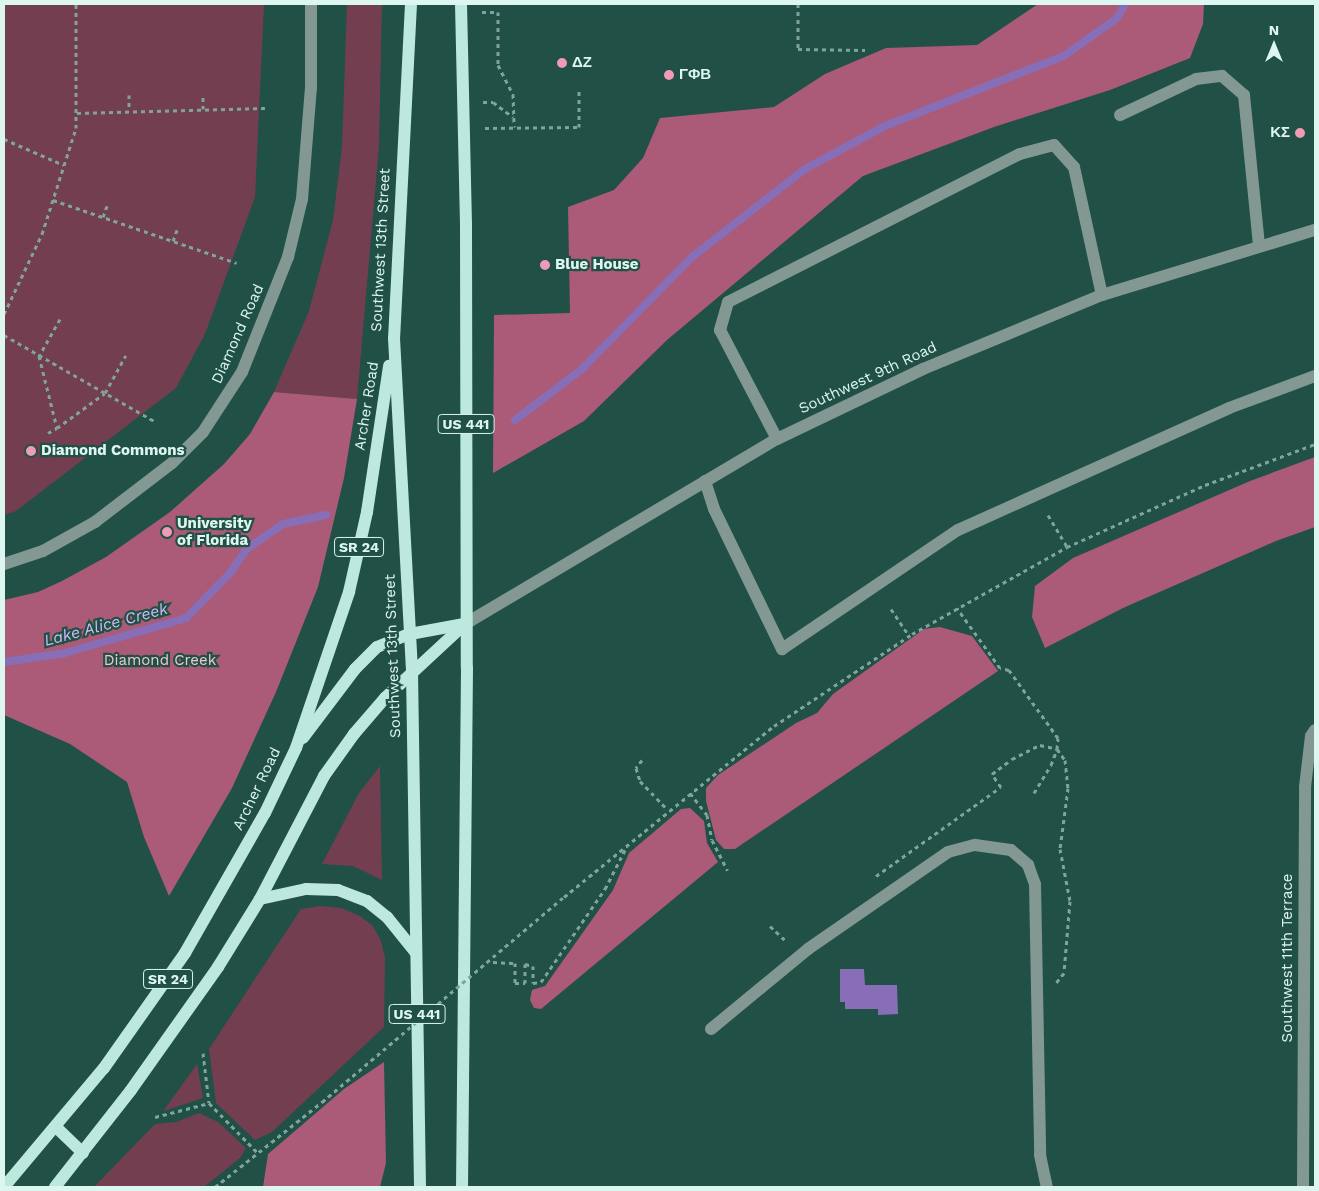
<!DOCTYPE html>
<html>
<head>
<meta charset="utf-8">
<style>
  body { margin:0 }
  #map { position:relative; width:1319px; height:1191px; overflow:hidden; background:#205046; font-family:"Work Sans",sans-serif }
  div>[style] { position:absolute }
  [style*='--x'] { left:calc(var(--x)*1px); top:calc(var(--y)*1px); width:calc(var(--w)*1px); rotate:calc(var(--a)*1deg) }
  .green>* { inset:0; background:#743e51 }
  .forest>* { inset:0; background:#ab5b77 }
  .water>* { inset:0; background:#876eb6 }
  .stream>* { height:8px; margin:-4px; padding:0 4px; transform-origin:4px; border-radius:4px; background:#876eb6 }
  .path>* { height:3px; margin-top:-1.5px; transform-origin:0; background:repeating-linear-gradient(90deg,#7fa49b 0 4px,transparent 0 8px) }
  .minor>* { height:12px; margin:-6px; padding:0 6px; transform-origin:6px; border-radius:6px; background:#839892 }
  .major>* { height:12px; margin:-6px; padding:0 6px; transform-origin:6px; border-radius:6px; background:#bde8dd }
  .path-bridge>* { height:3px; margin-top:-1.5px; transform-origin:0; background:repeating-linear-gradient(90deg,#7fa49b 0 4px,transparent 0 8px) }
  .dots>* { width:14px; height:14px; translate:-50% -50%; box-sizing:border-box; border:2px solid #205046; border-radius:50% }
  span { translate:-50% -50%; white-space:nowrap; text-align:center; line-height:1.15; -webkit-text-stroke:4.5px #205046; paint-order:stroke }
  .shield-label span { padding:1px 4px; background:#205046; border:1px solid; border-radius:4px; -webkit-text-stroke-width:0 }
  .shield-label { font-size:14px; color:#ddf6ef; font-weight:700 }
  .poi-label { font-size:15px; color:#ddf6ef; font-weight:700 }
  .left { translate:0 -50%; text-align:left }
  .right { translate:-100% -50%; text-align:right }
  .street-label { font-size:15px; color:#ddf6ef }
  .park-label { font-size:15px; color:#f3c5d3 }
  .water-label { font-size:16px; color:#cfbdf7; font-style:italic }
  .frame { position:absolute; inset:0; border:5px solid #ddf6ef; pointer-events:none }
  .north { position:absolute; left:1249px; top:20px; width:50px; height:50px; -webkit-text-stroke:4px #205046; paint-order:stroke; rotate:0deg; font-size:14px; font-weight:700; line-height:20px; text-align:center; color:#ddf6ef }
  .north::after { content:''; display:block; margin:auto; width:18px; height:22px; background:#ddf6ef; clip-path:polygon(50% 0,100% 100%,50% 72%,0 100%) }
</style>
</head>
<body>
<div id="map">
  <div class="green">
    <div style="clip-path:polygon(4px 4px,264px 4px,255px 197px,205px 334px,176px 388px,16px 511px,4px 515px)"></div>
    <div style="clip-path:polygon(347px 4px,382px 4px,379px 146px,357px 399px,274px 392px,309px 311px,333px 220px,342px 146px)"></div>
    <div style="clip-path:polygon(380px 766px,382px 880px,353px 866px,322px 864px,359px 793px)"></div>
    <div style="clip-path:polygon(321px 906px,341px 908px,360px 916px,373px 926px,381px 941px,385px 958px,384px 1027px,272px 1132px,255px 1140px,216px 1103px,209px 1049px,301px 909px)"></div>
    <div style="clip-path:polygon(197px 1064px,203px 1098px,164px 1111px,167px 1106px)"></div>
    <div style="clip-path:polygon(199px 1113px,218px 1122px,246px 1148px,240px 1158px,204px 1187px,94px 1187px,155px 1124px,176px 1122px)"></div>
  </div>
  <div class="forest">
    <div style="clip-path:polygon(1038px 4px,1204px 4px,1203px 24px,1190px 58px,1110px 90px,994px 127px,863px 176px,667px 340px,584px 421px,493px 473px,494px 315px,570px 313px,568px 207px,614px 190px,643px 158px,660px 118px,774px 107px,825px 74px,886px 48px,977px 45px)"></div>
    <div style="clip-path:polygon(274px 392px,357px 399px,344px 478px,318px 587px,276px 692px,232px 788px,169px 896px,144px 837px,127px 782px,70px 744px,4px 715px,4px 600px,38px 592px,62px 581px,106px 557px,170px 512px,224px 464px,250px 434px)"></div>
    <div style="clip-path:polygon(1315px 457px,1315px 527px,1276px 541px,1123px 608px,1045px 648px,1032px 617px,1035px 586px,1073px 558px,1250px 481px)"></div>
    <div style="clip-path:polygon(940px 627px,972px 636px,998px 671px,735px 849px,724px 849px,716px 840px,706px 801px,706px 788px,718px 775px,796px 723px,817px 713px,833px 694px,924px 629px)"></div>
    <div style="clip-path:polygon(690px 808px,704px 821px,707px 843px,718px 862px,541px 1009px,534px 1008px,530px 1000px,532px 990px,545px 986px,613px 890px,629px 853px,681px 809px)"></div>
    <div style="clip-path:polygon(384px 1062px,386px 1163px,380px 1187px,263px 1187px,268px 1154px,344px 1089px)"></div>
  </div>
  <div class="water">
    <div style="clip-path:polygon(840px 969px,864px 969px,865px 985px,897px 985px,898px 1014px,878px 1015px,878px 1009px,845px 1009px,845px 1002px,840px 1002px)"></div>
  </div>
  <div class="stream">
    <div style="--x:515;--y:420;--w:84;--a:-37.3"></div>
    <div style="--x:582;--y:369;--w:157;--a:-45.5"></div>
    <div style="--x:692;--y:257;--w:143;--a:-37.9"></div>
    <div style="--x:805;--y:169;--w:91;--a:-28.3"></div>
    <div style="--x:885;--y:126;--w:192;--a:-21.4"></div>
    <div style="--x:1064;--y:56;--w:65;--a:-35.6"></div>
    <div style="--x:1117;--y:18;--w:16;--a:-60"></div>
    <div style="--x:4;--y:662;--w:62;--a:-8.4"></div>
    <div style="--x:65;--y:653;--w:126;--a:-16.1"></div>
    <div style="--x:186;--y:618;--w:63;--a:-45.6"></div>
    <div style="--x:230;--y:573;--w:29;--a:-55"></div>
    <div style="--x:247;--y:549;--w:44;--a:-34.8"></div>
    <div style="--x:283;--y:524;--w:44;--a:-11.8"></div>
  </div>
  <div class="path">
    <div style="--x:798;--y:4;--w:45;--a:90"></div>
    <div style="--x:798;--y:49;--w:67;--a:0.9"></div>
    <div style="--x:482;--y:12;--w:16;--a:0"></div>
    <div style="--x:498;--y:12;--w:53;--a:90"></div>
    <div style="--x:498;--y:65;--w:33;--a:63"></div>
    <div style="--x:513;--y:94;--w:33;--a:88"></div>
    <div style="--x:129;--y:95;--w:15;--a:90"></div>
    <div style="--x:483;--y:102;--w:10;--a:0"></div>
    <div style="--x:493;--y:102;--w:25;--a:37"></div>
    <div style="--x:203;--y:109;--w:14;--a:-90"></div>
    <div style="--x:77;--y:113;--w:188;--a:-1.5"></div>
    <div style="--x:485;--y:128;--w:94;--a:-0.6"></div>
    <div style="--x:579;--y:127;--w:36;--a:-90"></div>
    <div style="--x:4;--y:139;--w:65;--a:23.4"></div>
    <div style="--x:53;--y:200;--w:194;--a:18.9"></div>
    <div style="--x:103;--y:217;--w:12;--a:-70"></div>
    <div style="--x:173;--y:241;--w:12;--a:-70"></div>
    <div style="--x:4;--y:314;--w:89;--a:-64.6"></div>
    <div style="--x:42;--y:234;--w:111;--a:-72.2"></div>
    <div style="--x:76;--y:128;--w:124;--a:-90"></div>
    <div style="--x:60;--y:319;--w:43;--a:119.6"></div>
    <div style="--x:39;--y:356;--w:74;--a:76"></div>
    <div style="--x:57;--y:428;--w:59;--a:-36.1"></div>
    <div style="--x:105;--y:393;--w:43;--a:-61.1"></div>
    <div style="--x:4;--y:335;--w:173;--a:29.8"></div>
    <div style="--x:48;--y:433;--w:10;--a:-29"></div>
    <div style="--x:1048;--y:515;--w:37;--a:59"></div>
    <div style="--x:891;--y:609;--w:32;--a:56"></div>
    <div style="--x:642;--y:760;--w:10;--a:127"></div>
    <div style="--x:636;--y:768;--w:14;--a:73"></div>
    <div style="--x:640;--y:781;--w:40;--a:46"></div>
    <div style="--x:690;--y:793;--w:28;--a:52"></div>
    <div style="--x:707;--y:815;--w:25;--a:79"></div>
    <div style="--x:712;--y:840;--w:34;--a:63"></div>
    <div style="--x:1034;--y:793;--w:33;--a:-59"></div>
    <div style="--x:1051;--y:765;--w:17;--a:-69"></div>
    <div style="--x:1057;--y:749;--w:14;--a:54"></div>
    <div style="--x:1065;--y:760;--w:28;--a:84"></div>
    <div style="--x:1068;--y:788;--w:62;--a:97.5"></div>
    <div style="--x:1060;--y:849;--w:53;--a:79.1"></div>
    <div style="--x:1070;--y:901;--w:72;--a:94.8"></div>
    <div style="--x:1064;--y:973;--w:14;--a:129"></div>
    <div style="--x:876;--y:876;--w:153;--a:-35.5"></div>
    <div style="--x:1001;--y:787;--w:16;--a:-125"></div>
    <div style="--x:992;--y:774;--w:25;--a:-37"></div>
    <div style="--x:1012;--y:759;--w:31;--a:-27"></div>
    <div style="--x:1040;--y:745;--w:17;--a:13"></div>
    <div style="--x:1057;--y:749;--w:11;--a:-85"></div>
    <div style="--x:1058;--y:738;--w:84;--a:-125.8"></div>
    <div style="--x:1009;--y:670;--w:9;--a:-167"></div>
    <div style="--x:1000;--y:668;--w:74;--a:-125.6"></div>
    <div style="--x:564;--y:897;--w:271;--a:-39.2"></div>
    <div style="--x:774;--y:726;--w:166;--a:-33.7"></div>
    <div style="--x:912;--y:634;--w:178;--a:-29.3"></div>
    <div style="--x:1067;--y:547;--w:151;--a:-24.2"></div>
    <div style="--x:1205;--y:485;--w:117;--a:-20.4"></div>
    <div style="--x:770;--y:926;--w:21;--a:43"></div>
    <div style="--x:493;--y:962;--w:22;--a:3"></div>
    <div style="--x:515;--y:963;--w:20;--a:90"></div>
    <div style="--x:515;--y:983;--w:10;--a:0"></div>
    <div style="--x:525;--y:983;--w:19;--a:-90"></div>
    <div style="--x:525;--y:964;--w:8;--a:14"></div>
    <div style="--x:533;--y:966;--w:17;--a:90"></div>
    <div style="--x:533;--y:983;--w:8;--a:-7"></div>
    <div style="--x:541;--y:982;--w:113;--a:-55.5"></div>
    <div style="--x:605;--y:889;--w:48;--a:-62.9"></div>
    <div style="--x:203;--y:1053;--w:50;--a:83.2"></div>
    <div style="--x:209;--y:1103;--w:69;--a:45.6"></div>
    <div style="--x:155;--y:1117;--w:56;--a:-14.5"></div>
    <div style="--x:215;--y:1187;--w:137;--a:-38.5"></div>
  </div>
  <div class="minor">
    <div style="--x:1120;--y:115;--w:84;--a:-25.3"></div>
    <div style="--x:1196;--y:79;--w:26;--a:-7"></div>
    <div style="--x:1222;--y:76;--w:29;--a:41"></div>
    <div style="--x:1244;--y:95;--w:150;--a:84.3"></div>
    <div style="--x:777;--y:439;--w:123;--a:-117.6"></div>
    <div style="--x:720;--y:330;--w:29;--a:-74"></div>
    <div style="--x:728;--y:302;--w:327;--a:-26.9"></div>
    <div style="--x:1020;--y:154;--w:35;--a:-15"></div>
    <div style="--x:1054;--y:145;--w:30;--a:48"></div>
    <div style="--x:1074;--y:167;--w:131;--a:77.7"></div>
    <div style="--x:705;--y:481;--w:29;--a:72"></div>
    <div style="--x:714;--y:509;--w:156;--a:64.1"></div>
    <div style="--x:782;--y:649;--w:212;--a:-34.1"></div>
    <div style="--x:958;--y:530;--w:297;--a:-24.2"></div>
    <div style="--x:1229;--y:408;--w:92;--a:-20.4"></div>
    <div style="--x:4;--y:564;--w:41;--a:-18.4"></div>
    <div style="--x:43;--y:551;--w:60;--a:-29.1"></div>
    <div style="--x:95;--y:522;--w:97;--a:-37.5"></div>
    <div style="--x:172;--y:463;--w:44;--a:-45"></div>
    <div style="--x:203;--y:432;--w:72;--a:-57"></div>
    <div style="--x:242;--y:372;--w:124;--a:-68.2"></div>
    <div style="--x:288;--y:257;--w:60;--a:-76.4"></div>
    <div style="--x:302;--y:199;--w:111;--a:-85.4"></div>
    <div style="--x:311;--y:88;--w:84;--a:-90"></div>
    <div style="--x:465;--y:624;--w:363;--a:-30.7"></div>
    <div style="--x:777;--y:439;--w:162;--a:-25.6"></div>
    <div style="--x:923;--y:369;--w:194;--a:-22.5"></div>
    <div style="--x:1102;--y:295;--w:223;--a:-17"></div>
    <div style="--x:711;--y:1029;--w:126;--a:-39.5"></div>
    <div style="--x:808;--y:949;--w:170;--a:-34.7"></div>
    <div style="--x:948;--y:852;--w:28;--a:-15"></div>
    <div style="--x:975;--y:845;--w:36;--a:8"></div>
    <div style="--x:1011;--y:850;--w:23;--a:41"></div>
    <div style="--x:1028;--y:865;--w:20;--a:70"></div>
    <div style="--x:1035;--y:884;--w:271;--a:88.9"></div>
    <div style="--x:1040;--y:1155;--w:33;--a:78"></div>
    <div style="--x:1303;--y:1187;--w:400;--a:-89.7"></div>
    <div style="--x:1305;--y:787;--w:51;--a:-83.3"></div>
    <div style="--x:1311;--y:736;--w:7;--a:-56"></div>
  </div>
  <div class="major">
    <div style="--x:411;--y:4;--w:334;--a:92.9"></div>
    <div style="--x:394;--y:338;--w:334;--a:86.9"></div>
    <div style="--x:412;--y:672;--w:515;--a:89.11"></div>
    <div style="--x:461;--y:4;--w:220;--a:88.7"></div>
    <div style="--x:466;--y:224;--w:444;--a:89.9"></div>
    <div style="--x:467;--y:668;--w:519;--a:90.55"></div>
    <div style="--x:303;--y:738;--w:86;--a:-53"></div>
    <div style="--x:355;--y:669;--w:31;--a:-45"></div>
    <div style="--x:377;--y:647;--w:35;--a:-22"></div>
    <div style="--x:410;--y:634;--w:55;--a:-10.5"></div>
    <div style="--x:260;--y:899;--w:47;--a:-12.3"></div>
    <div style="--x:306;--y:889;--w:32;--a:2"></div>
    <div style="--x:338;--y:890;--w:31;--a:21"></div>
    <div style="--x:367;--y:901;--w:26;--a:39"></div>
    <div style="--x:387;--y:917;--w:46;--a:51.1"></div>
    <div style="--x:57;--y:1128;--w:36;--a:44"></div>
    <div style="--x:4;--y:1187;--w:155;--a:-50"></div>
    <div style="--x:104;--y:1068;--w:141;--a:-54.8"></div>
    <div style="--x:185;--y:953;--w:161;--a:-60.3"></div>
    <div style="--x:265;--y:813;--w:72;--a:-64.5"></div>
    <div style="--x:296;--y:748;--w:165;--a:-71.2"></div>
    <div style="--x:349;--y:592;--w:82;--a:-77.3"></div>
    <div style="--x:367;--y:512;--w:148;--a:-81.4"></div>
    <div style="--x:55;--y:1187;--w:123;--a:-51.9"></div>
    <div style="--x:131;--y:1090;--w:151;--a:-54.7"></div>
    <div style="--x:218;--y:967;--w:80;--a:-58.3"></div>
    <div style="--x:260;--y:899;--w:139;--a:-62.5"></div>
    <div style="--x:324;--y:776;--w:52;--a:-54.5"></div>
    <div style="--x:354;--y:734;--w:48;--a:-49.3"></div>
    <div style="--x:385;--y:698;--w:109;--a:-42.8"></div>
  </div>
  <div class="path-bridge">
    <div style="--x:322;--y:1102;--w:317;--a:-40.3"></div>
  </div>
  <div class="dots">
    <div style="left:562px;top:63px;background:#f09ab6"></div>
    <div style="left:669px;top:75px;background:#f09ab6"></div>
    <div style="left:1300px;top:133px;background:#f09ab6"></div>
    <div style="left:545px;top:265px;background:#f09ab6"></div>
    <div style="left:31px;top:451px;background:#f09ab6"></div>
    <div style="left:167px;top:532px;background:#f09ab6"></div>
  </div>
  <div class="shield-label">
    <span style="left:466px;top:424px">US 441</span>
    <span style="left:359px;top:547px">SR 24</span>
    <span style="left:168px;top:979px">SR 24</span>
    <span style="left:417px;top:1014px">US 441</span>
  </div>
  <div class="poi-label">
    <span class="left" style="left:572px;top:63px">ΔΖ</span>
    <span class="left" style="left:679px;top:75px">ΓΦΒ</span>
    <span class="right" style="left:1290px;top:133px">ΚΣ</span>
    <span class="left" style="left:555px;top:265px">Blue House</span>
    <span class="left" style="left:41px;top:451px">Diamond Commons</span>
    <span class="left" style="left:177px;top:532px">University<br>of Florida</span>
  </div>
  <div class="street-label">
    <span style="left:381px;top:250px;rotate:-87deg">Southwest 13th Street</span>
    <span style="left:238px;top:334px;rotate:-66deg">Diamond Road</span>
    <span style="left:868px;top:378px;rotate:-25deg">Southwest 9th Road</span>
    <span style="left:367px;top:406px;rotate:-81deg">Archer Road</span>
    <span style="left:393px;top:656px;rotate:-92deg">Southwest 13th Street</span>
    <span style="left:257px;top:789px;rotate:-64deg">Archer Road</span>
    <span style="left:1288px;top:958px;rotate:-90deg">Southwest 11th Terrace</span>
  </div>
  <div class="park-label">
    <span style="left:160px;top:661px">Diamond Creek</span>
  </div>
  <div class="water-label">
    <span style="left:106px;top:625px;rotate:-15deg">Lake Alice Creek</span>
  </div>
  <div class="frame"></div>
  <div class="north">N</div>
</div>
</body>
</html>
